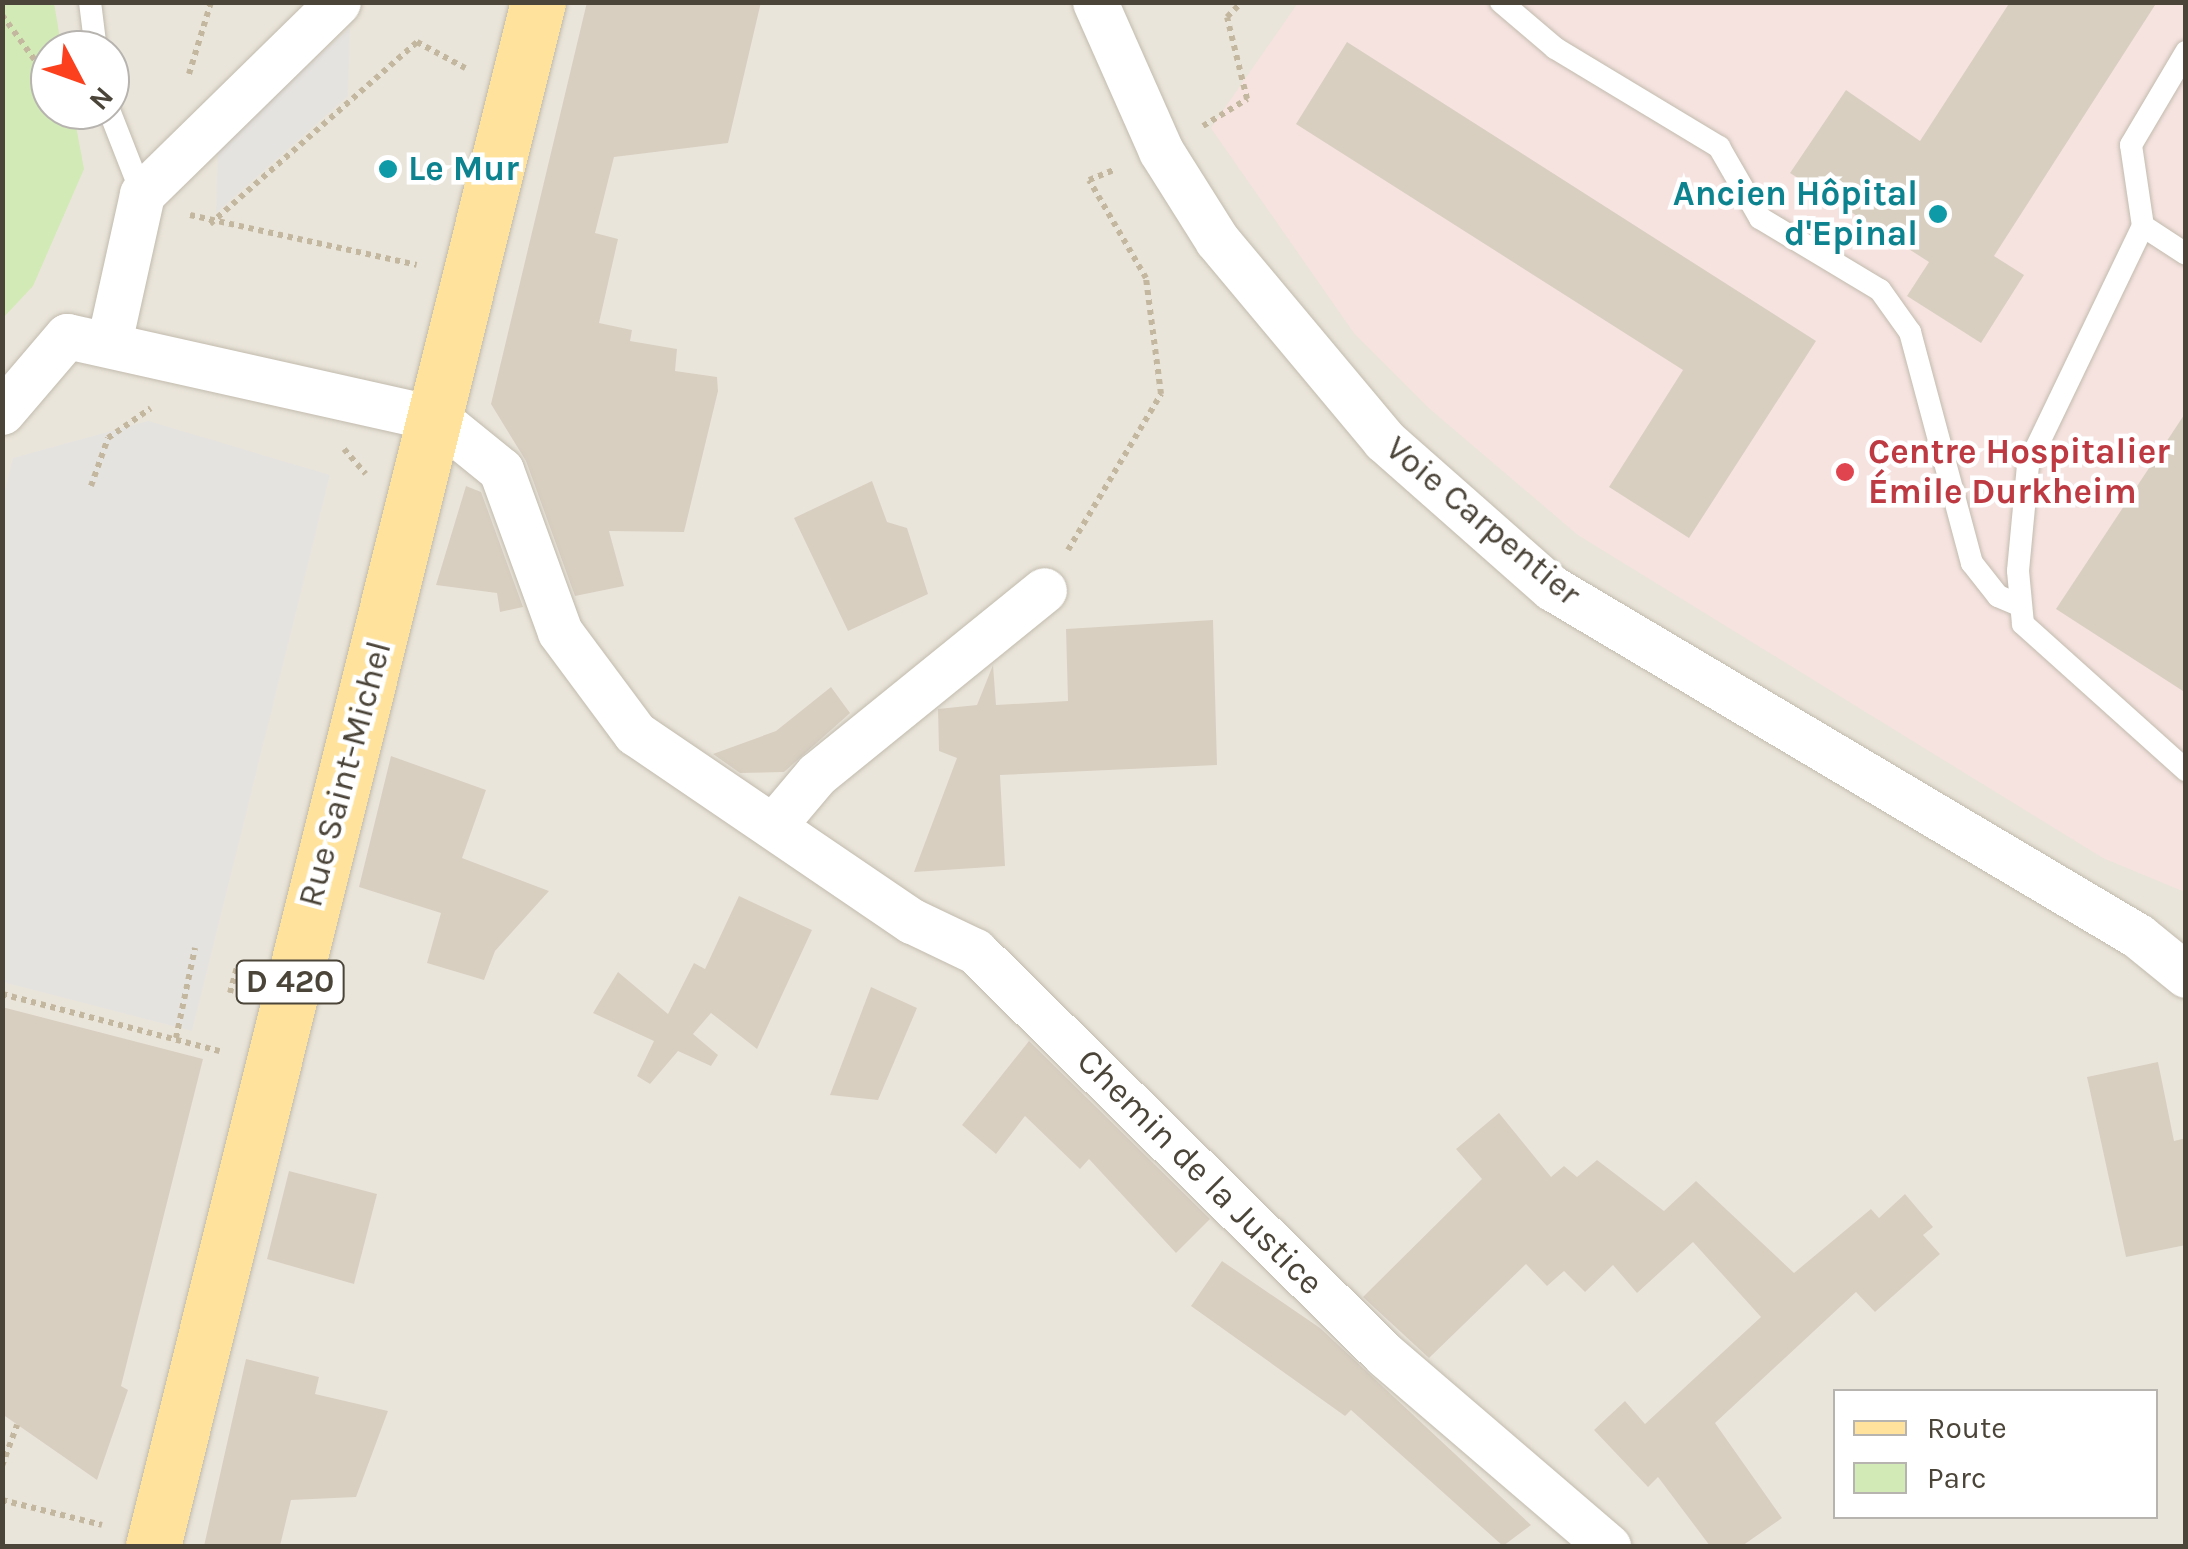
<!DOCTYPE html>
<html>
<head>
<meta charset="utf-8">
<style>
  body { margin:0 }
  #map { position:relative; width:2188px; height:1549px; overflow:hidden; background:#f6f3ec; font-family:Karla,sans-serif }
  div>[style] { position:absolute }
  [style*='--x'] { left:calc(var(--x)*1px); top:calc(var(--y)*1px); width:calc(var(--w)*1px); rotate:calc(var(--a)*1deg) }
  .residential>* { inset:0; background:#eae5da }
  .medical>* { inset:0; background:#f6e3e0 }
  .green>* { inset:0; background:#d2eab5 }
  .parking>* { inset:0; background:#e5e3e0 }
  .building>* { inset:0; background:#d8cfc1 }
  .path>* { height:6px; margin-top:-3px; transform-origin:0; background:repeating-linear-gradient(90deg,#c4b79f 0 5px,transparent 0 10px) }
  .roads { filter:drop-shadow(0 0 2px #c2bbae) drop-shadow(0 0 2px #c2bbae) }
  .lane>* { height:22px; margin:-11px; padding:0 11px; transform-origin:11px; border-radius:11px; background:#fff }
  .street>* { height:45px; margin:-22.5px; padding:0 22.5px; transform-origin:22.5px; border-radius:22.5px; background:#fff }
  .primary>* { height:55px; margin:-27.5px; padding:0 27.5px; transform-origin:27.5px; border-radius:27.5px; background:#ffe39c }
  .dots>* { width:28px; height:28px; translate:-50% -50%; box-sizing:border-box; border:5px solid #fff; border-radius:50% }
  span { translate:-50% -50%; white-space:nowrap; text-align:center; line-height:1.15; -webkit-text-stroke:9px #fff; paint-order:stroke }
  .shield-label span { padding:2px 8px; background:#fff; border:2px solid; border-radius:8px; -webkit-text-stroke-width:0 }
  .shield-label { font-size:32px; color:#4b4439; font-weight:700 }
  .culture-label { font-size:35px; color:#0d838f; font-weight:700 }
  .left { translate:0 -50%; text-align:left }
  .right { translate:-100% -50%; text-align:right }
  .health-label { font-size:35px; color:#be3a42; font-weight:700 }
  .street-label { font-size:35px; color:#4b4439 }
  .frame { position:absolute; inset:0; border:5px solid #4b4439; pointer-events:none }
  .legend { position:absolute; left:1833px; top:1389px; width:325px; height:130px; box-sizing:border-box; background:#fff; border:2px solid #b7b4b0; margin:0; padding:12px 18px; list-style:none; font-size:30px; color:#4b4439 }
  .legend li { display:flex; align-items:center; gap:20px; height:50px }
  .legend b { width:50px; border:2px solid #b7b4b0 }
  .north { position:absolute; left:30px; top:30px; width:100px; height:100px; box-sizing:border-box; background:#fff; border:2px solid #b7b4b0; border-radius:50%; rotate:131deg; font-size:28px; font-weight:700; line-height:40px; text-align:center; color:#4b4439 }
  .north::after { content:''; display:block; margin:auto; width:35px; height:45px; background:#fc3f1d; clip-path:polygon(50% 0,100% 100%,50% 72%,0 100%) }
</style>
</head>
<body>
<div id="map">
  <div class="residential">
    <div style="clip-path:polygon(evenodd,3px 3px,2185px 3px,2185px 1546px,3px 1546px,3px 3px,50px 50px,110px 50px,110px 110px,50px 110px,50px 50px,3px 3px,1836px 1392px,2156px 1392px,2156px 1516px,1836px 1516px,1836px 1392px)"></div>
  </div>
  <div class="medical">
    <div style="clip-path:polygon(1298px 3px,2185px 3px,2185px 892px,2103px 858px,1578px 535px,1430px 409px,1354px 333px,1211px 128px)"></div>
  </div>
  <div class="green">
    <div style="clip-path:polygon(3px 2px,54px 3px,62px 50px,50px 50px,50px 110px,73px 110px,84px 169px,33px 286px,3px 318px)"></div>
  </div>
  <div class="parking">
    <div style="clip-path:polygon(350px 28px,348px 96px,216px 213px,218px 146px)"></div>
    <div style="clip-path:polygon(148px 421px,330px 475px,192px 1031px,3px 982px,3px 497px,13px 458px)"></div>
  </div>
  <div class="building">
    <div style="clip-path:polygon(587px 2px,761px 2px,728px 143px,614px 157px,595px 233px,618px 239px,599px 323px,632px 330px,630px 341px,677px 349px,675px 371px,717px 377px,718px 391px,684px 532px,609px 531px,624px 586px,575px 596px,526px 461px,491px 404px)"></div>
    <div style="clip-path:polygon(2010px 2px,2157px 2px,1994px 256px,2024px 275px,1981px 343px,1907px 296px,1929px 262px,1790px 173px,1846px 90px,1920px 141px)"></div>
    <div style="clip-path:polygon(1347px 42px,1816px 341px,1689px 538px,1609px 487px,1683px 370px,1296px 124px)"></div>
    <div style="clip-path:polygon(2186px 412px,2186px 693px,2056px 609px)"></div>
    <div style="clip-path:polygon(872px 481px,887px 522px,907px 528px,928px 594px,848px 631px,794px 518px)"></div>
    <div style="clip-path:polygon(466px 486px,481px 492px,523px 607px,500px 612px,497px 593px,436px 585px)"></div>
    <div style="clip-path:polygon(1213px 620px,1217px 765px,1000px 775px,1005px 866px,914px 872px,957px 758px,939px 751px,938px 709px,977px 705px,993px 665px,996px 705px,1068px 701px,1066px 629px)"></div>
    <div style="clip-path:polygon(831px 687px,850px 713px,784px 772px,740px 773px,713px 754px,776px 731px)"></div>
    <div style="clip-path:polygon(391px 756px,486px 790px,462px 858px,549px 891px,495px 951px,484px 980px,427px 963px,441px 913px,359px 887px)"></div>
    <div style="clip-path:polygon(739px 896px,812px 930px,757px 1049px,711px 1013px,693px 1034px,718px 1055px,711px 1066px,678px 1051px,650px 1084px,637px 1076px,654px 1041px,593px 1013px,618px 972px,668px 1014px,694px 963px,705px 969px)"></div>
    <div style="clip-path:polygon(871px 987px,917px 1008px,878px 1100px,830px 1095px)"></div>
    <div style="clip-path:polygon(2px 1007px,203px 1059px,121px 1386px,128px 1390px,97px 1480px,2px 1414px)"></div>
    <div style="clip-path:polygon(1029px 1041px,1210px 1219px,1176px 1253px,1089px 1159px,1080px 1169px,1025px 1116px,996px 1154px,962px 1125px)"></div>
    <div style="clip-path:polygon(2158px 1062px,2174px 1141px,2186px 1138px,2186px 1245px,2126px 1257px,2087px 1077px)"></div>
    <div style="clip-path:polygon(1499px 1113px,1551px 1177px,1564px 1166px,1577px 1177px,1597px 1160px,1664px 1211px,1696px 1181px,1794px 1273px,1871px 1209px,1879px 1218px,1905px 1194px,1933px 1227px,1923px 1235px,1940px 1254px,1875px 1312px,1856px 1292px,1715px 1423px,1782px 1518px,1742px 1546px,1710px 1546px,1658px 1477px,1648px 1487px,1594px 1430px,1625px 1401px,1645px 1424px,1761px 1317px,1693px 1242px,1637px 1293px,1613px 1265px,1585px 1292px,1564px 1271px,1547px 1286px,1526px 1264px,1429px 1358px,1363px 1297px,1482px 1179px,1456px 1149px)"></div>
    <div style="clip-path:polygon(289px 1171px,377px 1194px,354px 1284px,267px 1259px)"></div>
    <div style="clip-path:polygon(1222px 1261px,1320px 1328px,1531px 1525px,1503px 1546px,1351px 1410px,1345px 1416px,1191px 1306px)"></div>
    <div style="clip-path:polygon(246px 1359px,319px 1377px,315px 1394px,388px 1411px,356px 1497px,291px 1500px,280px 1546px,204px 1546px)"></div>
  </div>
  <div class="path">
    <div style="--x:2;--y:15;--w:82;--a:54"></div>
    <div style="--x:189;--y:74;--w:75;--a:-73"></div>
    <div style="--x:1203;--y:126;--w:52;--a:-31.5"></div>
    <div style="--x:1247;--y:99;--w:84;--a:-103.7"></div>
    <div style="--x:1227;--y:17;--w:21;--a:-45"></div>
    <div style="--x:190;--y:215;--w:232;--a:12.4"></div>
    <div style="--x:210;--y:224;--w:276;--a:-41.3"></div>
    <div style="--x:417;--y:42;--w:55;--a:28.4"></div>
    <div style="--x:344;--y:449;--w:33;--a:49"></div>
    <div style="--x:91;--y:486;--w:51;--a:-70.5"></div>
    <div style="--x:108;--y:438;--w:52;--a:-34.9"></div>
    <div style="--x:1068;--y:550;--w:182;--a:-59.2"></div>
    <div style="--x:1161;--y:394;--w:117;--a:-97.4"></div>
    <div style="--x:1146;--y:278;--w:113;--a:-120.2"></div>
    <div style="--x:1089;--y:180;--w:29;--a:-22"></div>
    <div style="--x:230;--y:993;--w:28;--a:-75"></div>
    <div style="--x:2;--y:994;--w:225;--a:14.7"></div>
    <div style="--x:176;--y:1038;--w:92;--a:-78.1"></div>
    <div style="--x:2;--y:1466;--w:44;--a:-69.9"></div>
    <div style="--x:2;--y:1500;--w:103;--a:14"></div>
  </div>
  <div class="roads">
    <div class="lane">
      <div style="--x:90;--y:2;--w:48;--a:82.9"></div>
      <div style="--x:1501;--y:2;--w:71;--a:40.4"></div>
      <div style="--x:1555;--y:48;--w:192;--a:31.1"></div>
      <div style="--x:1719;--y:147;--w:82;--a:60"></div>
      <div style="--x:1760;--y:218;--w:140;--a:31"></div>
      <div style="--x:1880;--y:290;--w:52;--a:54.5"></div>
      <div style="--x:1910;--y:332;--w:239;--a:75"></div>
      <div style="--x:1972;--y:563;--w:42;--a:51.8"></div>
      <div style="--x:1998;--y:596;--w:25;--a:23"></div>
      <div style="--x:2186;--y:52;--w:108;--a:120.6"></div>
      <div style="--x:2131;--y:145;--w:82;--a:81.6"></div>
      <div style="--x:2143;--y:226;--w:51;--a:33.1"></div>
      <div style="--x:109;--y:110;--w:90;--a:68.6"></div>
      <div style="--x:2143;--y:226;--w:265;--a:115.7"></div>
      <div style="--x:2028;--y:465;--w:106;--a:95.4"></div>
      <div style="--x:2018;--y:571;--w:53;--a:84.6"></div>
      <div style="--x:2023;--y:624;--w:219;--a:41.9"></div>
    </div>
    <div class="street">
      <div style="--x:1095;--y:2;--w:163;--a:66.1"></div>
      <div style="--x:1161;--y:151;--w:105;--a:57.8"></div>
      <div style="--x:1217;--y:240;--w:261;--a:50.1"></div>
      <div style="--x:1384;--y:440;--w:224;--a:41.4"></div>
      <div style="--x:1552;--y:588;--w:682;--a:30.7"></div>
      <div style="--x:2138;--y:936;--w:62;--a:39.1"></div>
      <div style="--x:109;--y:343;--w:153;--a:-77.5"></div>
      <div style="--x:142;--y:194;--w:274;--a:-44.4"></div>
      <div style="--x:2;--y:412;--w:100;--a:-49.5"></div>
      <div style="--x:67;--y:336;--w:380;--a:12.6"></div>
      <div style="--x:438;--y:419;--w:81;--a:39"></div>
      <div style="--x:501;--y:470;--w:172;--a:70"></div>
      <div style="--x:560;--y:632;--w:126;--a:53.4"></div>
      <div style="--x:635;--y:733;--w:335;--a:34.2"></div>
      <div style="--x:912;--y:921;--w:70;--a:25.5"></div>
      <div style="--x:975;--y:951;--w:576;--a:44.58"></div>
      <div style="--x:1385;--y:1355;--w:294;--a:40.6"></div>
      <div style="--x:773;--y:826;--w:68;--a:-49.8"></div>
      <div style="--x:817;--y:774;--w:292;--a:-39"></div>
    </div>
    <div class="primary">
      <div style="--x:153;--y:1546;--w:1591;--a:-76"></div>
    </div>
  </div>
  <div class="dots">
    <div style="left:388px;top:169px;background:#0f9aa8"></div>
    <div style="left:1938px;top:214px;background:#0f9aa8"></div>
    <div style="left:1845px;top:472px;background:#e0444e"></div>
  </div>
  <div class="shield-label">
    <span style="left:290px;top:982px">D 420</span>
  </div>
  <div class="culture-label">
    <span class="left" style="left:408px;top:169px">Le Mur</span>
    <span class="right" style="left:1918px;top:214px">Ancien Hôpital<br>d'Epinal</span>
  </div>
  <div class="health-label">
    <span class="left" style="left:1868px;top:472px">Centre Hospitalier<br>Émile Durkheim</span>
  </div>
  <div class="street-label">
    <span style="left:1483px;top:521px;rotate:40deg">Voie Carpentier</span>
    <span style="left:345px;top:774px;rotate:-75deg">Rue Saint-Michel</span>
    <span style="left:1200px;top:1172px;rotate:45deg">Chemin de la Justice</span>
  </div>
  <div class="frame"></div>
  <ul class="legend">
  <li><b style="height:12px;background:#ffe39c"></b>Route</li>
  <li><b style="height:28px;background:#d2eab5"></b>Parc</li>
  </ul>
  <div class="north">N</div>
</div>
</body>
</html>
